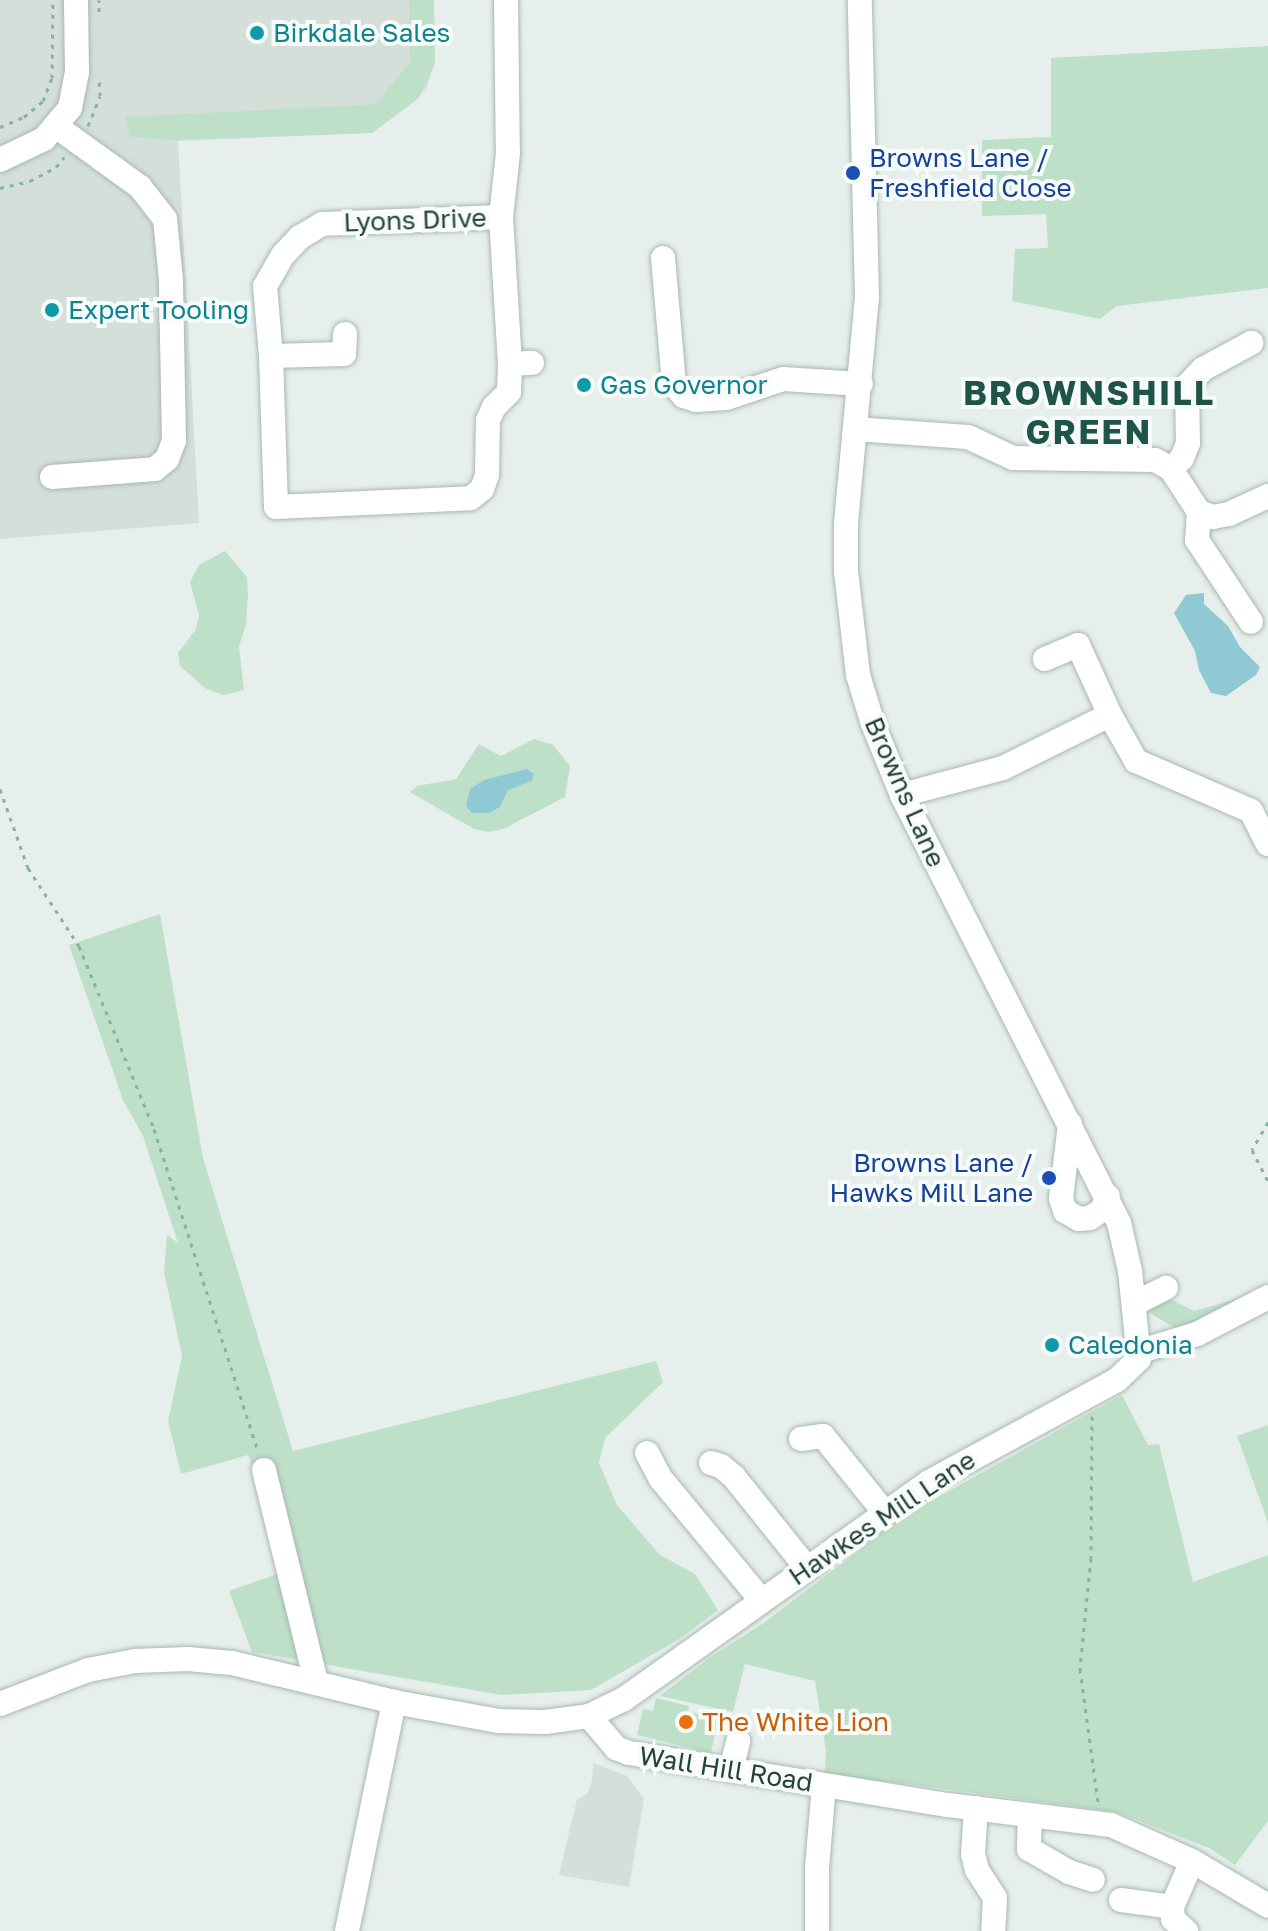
<!DOCTYPE html>
<html>
<head>
<meta charset="utf-8">
<style>
  body { margin:0 }
  #map { position:relative; width:1268px; height:1931px; overflow:hidden; background:#e6efeb; font-family:"Golos Text",sans-serif }
  div>[style] { position:absolute }
  [style*='--x'] { left:calc(var(--x)*1px); top:calc(var(--y)*1px); width:calc(var(--w)*1px); rotate:calc(var(--a)*1deg) }
  .built>* { inset:0; background:#d4dfda }
  .green>* { inset:0; background:#bfe0c8 }
  .water>* { inset:0; background:#8ec9d4 }
  .path>* { height:3px; margin-top:-1.5px; transform-origin:0; background:repeating-linear-gradient(90deg,#86b3a5 0 4px,transparent 0 10px) }
  .roads { filter:drop-shadow(0 0 2px #a8b8b2) drop-shadow(0 0 2px #a8b8b2) }
  .minor>* { height:24px; margin:-12px; padding:0 12px; transform-origin:12px; border-radius:12px; background:#fff }
  .dots>* { width:22px; height:22px; translate:-50% -50%; box-sizing:border-box; border:4px solid #f7fbf9; border-radius:50% }
  span { translate:-50% -50%; white-space:nowrap; text-align:center; line-height:1.15; -webkit-text-stroke:8px #f7fbf9; paint-order:stroke }
  .culture-label { font-size:26px; color:#0d838f }
  .left { translate:0 -50%; text-align:left }
  .transit-label { font-size:26px; color:#164399 }
  .right { translate:-100% -50%; text-align:right }
  .street-label { font-size:26px; color:#24423a }
  .food-label { font-size:26px; color:#c56008 }
  .district-label { font-size:34px; color:#1f5548; font-weight:700; letter-spacing:2px }
</style>
</head>
<body>
<div id="map">
  <div class="built">
    <div style="clip-path:polygon(0 0,434px 0,435px 63px,426px 89px,372px 133px,178px 141px,199px 523px,0 539px)"></div>
    <div style="clip-path:polygon(593px 1763px,627px 1776px,644px 1799px,629px 1887px,559px 1875px,577px 1799px,587px 1794px,592px 1781px)"></div>
  </div>
  <div class="green">
    <div style="clip-path:polygon(409px 0,434px 0,435px 63px,419px 98px,372px 133px,177px 140px,130px 137px,125px 117px,376px 104px,410px 62px)"></div>
    <div style="clip-path:polygon(1268px 46px,1268px 288px,1117px 306px,1100px 319px,1012px 301px,1015px 249px,1048px 248px,1046px 214px,982px 216px,982px 140px,1051px 137px,1051px 58px)"></div>
    <div style="clip-path:polygon(225px 551px,247px 577px,248px 596px,246px 624px,239px 647px,244px 690px,224px 695px,206px 689px,180px 666px,178px 653px,196px 629px,199px 615px,190px 582px,199px 565px)"></div>
    <div style="clip-path:polygon(534px 739px,553px 745px,570px 766px,565px 797px,503px 829px,489px 832px,474px 829px,410px 792px,417px 786px,456px 779px,479px 744px,501px 756px)"></div>
    <div style="clip-path:polygon(160px 914px,203px 1158px,293px 1451px,656px 1361px,663px 1382px,605px 1438px,599px 1463px,617px 1505px,660px 1555px,695px 1574px,718px 1610px,681px 1638px,591px 1690px,502px 1695px,252px 1652px,229px 1591px,283px 1572px,268px 1500px,248px 1455px,181px 1474px,168px 1421px,182px 1356px,164px 1272px,167px 1235px,178px 1243px,143px 1136px,123px 1100px,69px 945px)"></div>
    <div style="clip-path:polygon(1164px 1296px,1194px 1311px,1234px 1300px,1236px 1307px,1207px 1322px,1175px 1328px,1153px 1315px,1144px 1303px)"></div>
    <div style="clip-path:polygon(1122px 1395px,1148px 1445px,1159px 1444px,1193px 1582px,1268px 1555px,1268px 1821px,1235px 1865px,1209px 1848px,1116px 1812px,825px 1773px,826px 1751px,815px 1681px,745px 1664px,733px 1712px,660px 1696px,709px 1658px,765px 1622px,904px 1516px)"></div>
    <div style="clip-path:polygon(1268px 1425px,1268px 1523px,1237px 1436px)"></div>
    <div style="clip-path:polygon(656px 1698px,689px 1706px,688px 1711px,706px 1716px,708px 1708px,734px 1715px,730px 1732px,716px 1729px,711px 1753px,637px 1735px,643px 1709px,653px 1711px)"></div>
  </div>
  <div class="water">
    <div style="clip-path:polygon(1204px 593px,1204px 604px,1228px 626px,1240px 647px,1260px 667px,1256px 675px,1226px 696px,1211px 693px,1199px 670px,1195px 651px,1174px 613px,1186px 595px)"></div>
    <div style="clip-path:polygon(527px 769px,534px 774px,532px 781px,508px 790px,500px 807px,489px 813px,472px 813px,466px 806px,470px 789px,484px 780px)"></div>
  </div>
  <div class="path">
    <div style="--x:99;--y:12;--w:12;--a:-90"></div>
    <div style="--x:88;--y:126;--w:32;--a:-68"></div>
    <div style="--x:100;--y:96;--w:20;--a:-93"></div>
    <div style="--x:0;--y:127;--w:26;--a:-23"></div>
    <div style="--x:24;--y:117;--w:25;--a:-40"></div>
    <div style="--x:43;--y:101;--w:25;--a:-69"></div>
    <div style="--x:52;--y:78;--w:78;--a:-89.3"></div>
    <div style="--x:0;--y:188;--w:31;--a:-13"></div>
    <div style="--x:30;--y:181;--w:30;--a:-28"></div>
    <div style="--x:56;--y:167;--w:13;--a:-51"></div>
    <div style="--x:0;--y:789;--w:84;--a:70.5"></div>
    <div style="--x:28;--y:868;--w:93;--a:56.8"></div>
    <div style="--x:79;--y:946;--w:198;--a:67.7"></div>
    <div style="--x:154;--y:1129;--w:338;--a:72.1"></div>
    <div style="--x:1268;--y:1122;--w:32;--a:120"></div>
    <div style="--x:1252;--y:1150;--w:35;--a:63"></div>
    <div style="--x:1092;--y:1416;--w:142;--a:90.4"></div>
    <div style="--x:1091;--y:1558;--w:112;--a:95.7"></div>
    <div style="--x:1080;--y:1669;--w:134;--a:82.3"></div>
  </div>
  <div class="roads">
    <div class="minor">
      <div style="--x:506;--y:0;--w:153;--a:89.3"></div>
      <div style="--x:508;--y:153;--w:64;--a:96.2"></div>
      <div style="--x:501;--y:217;--w:179;--a:177.8"></div>
      <div style="--x:322;--y:224;--w:26;--a:149"></div>
      <div style="--x:300;--y:237;--w:25;--a:133"></div>
      <div style="--x:283;--y:255;--w:36;--a:120"></div>
      <div style="--x:265;--y:286;--w:70;--a:85.1"></div>
      <div style="--x:271;--y:356;--w:151;--a:88.1"></div>
      <div style="--x:276;--y:507;--w:195;--a:-2.6"></div>
      <div style="--x:471;--y:498;--w:14;--a:-39"></div>
      <div style="--x:482;--y:489;--w:15;--a:-70"></div>
      <div style="--x:487;--y:475;--w:55;--a:-89"></div>
      <div style="--x:488;--y:420;--w:14;--a:-65"></div>
      <div style="--x:494;--y:407;--w:21;--a:-45"></div>
      <div style="--x:509;--y:392;--w:28;--a:-88"></div>
      <div style="--x:0;--y:160;--w:49;--a:-25.5"></div>
      <div style="--x:44;--y:139;--w:40;--a:-50"></div>
      <div style="--x:70;--y:108;--w:36;--a:-79"></div>
      <div style="--x:77;--y:73;--w:73;--a:-90.8"></div>
      <div style="--x:501;--y:217;--w:147;--a:86.5"></div>
      <div style="--x:510;--y:364;--w:22;--a:-3"></div>
      <div style="--x:663;--y:258;--w:127;--a:85"></div>
      <div style="--x:674;--y:385;--w:15;--a:48"></div>
      <div style="--x:684;--y:396;--w:13;--a:18"></div>
      <div style="--x:696;--y:400;--w:30;--a:-4"></div>
      <div style="--x:726;--y:398;--w:60;--a:-18.4"></div>
      <div style="--x:783;--y:379;--w:78;--a:3.7"></div>
      <div style="--x:271;--y:356;--w:73;--a:-1.6"></div>
      <div style="--x:344;--y:354;--w:20;--a:-87"></div>
      <div style="--x:856;--y:429;--w:112;--a:4.1"></div>
      <div style="--x:968;--y:437;--w:50;--a:25"></div>
      <div style="--x:1013;--y:458;--w:142;--a:0.8"></div>
      <div style="--x:1155;--y:460;--w:18;--a:29"></div>
      <div style="--x:1171;--y:469;--w:51;--a:56.9"></div>
      <div style="--x:1199;--y:512;--w:15;--a:20"></div>
      <div style="--x:1213;--y:517;--w:16;--a:-11"></div>
      <div style="--x:1229;--y:514;--w:43;--a:-24.8"></div>
      <div style="--x:1171;--y:469;--w:16;--a:-45"></div>
      <div style="--x:1182;--y:458;--w:16;--a:-68"></div>
      <div style="--x:1188;--y:443;--w:57;--a:-91"></div>
      <div style="--x:1187;--y:386;--w:23;--a:-47"></div>
      <div style="--x:1203;--y:369;--w:55;--a:-28.4"></div>
      <div style="--x:52;--y:477;--w:103;--a:-4.4"></div>
      <div style="--x:155;--y:469;--w:16;--a:-40"></div>
      <div style="--x:167;--y:459;--w:19;--a:-69"></div>
      <div style="--x:174;--y:441;--w:161;--a:-91.1"></div>
      <div style="--x:171;--y:280;--w:61;--a:-95.6"></div>
      <div style="--x:165;--y:219;--w:41;--a:-128"></div>
      <div style="--x:140;--y:187;--w:102;--a:-144.1"></div>
      <div style="--x:1199;--y:512;--w:28;--a:94"></div>
      <div style="--x:1197;--y:540;--w:98;--a:56.6"></div>
      <div style="--x:1110;--y:715;--w:53;--a:60.5"></div>
      <div style="--x:1136;--y:761;--w:125;--a:23.5"></div>
      <div style="--x:1251;--y:811;--w:37;--a:63"></div>
      <div style="--x:902;--y:795;--w:105;--a:-15"></div>
      <div style="--x:1003;--y:768;--w:119;--a:-26.4"></div>
      <div style="--x:1110;--y:715;--w:77;--a:-114.6"></div>
      <div style="--x:1078;--y:645;--w:36;--a:157"></div>
      <div style="--x:1070;--y:1124;--w:75;--a:96.9"></div>
      <div style="--x:1061;--y:1198;--w:14;--a:73"></div>
      <div style="--x:1065;--y:1211;--w:16;--a:30"></div>
      <div style="--x:1079;--y:1219;--w:11;--a:-5"></div>
      <div style="--x:1090;--y:1218;--w:14;--a:-34"></div>
      <div style="--x:1102;--y:1210;--w:15;--a:-67"></div>
      <div style="--x:1134;--y:1304;--w:36;--a:-27"></div>
      <div style="--x:1141;--y:1351;--w:59;--a:-16.9"></div>
      <div style="--x:1197;--y:1334;--w:80;--a:-27.5"></div>
      <div style="--x:801;--y:1439;--w:22;--a:-8"></div>
      <div style="--x:823;--y:1436;--w:97;--a:51.2"></div>
      <div style="--x:647;--y:1453;--w:30;--a:62"></div>
      <div style="--x:661;--y:1479;--w:157;--a:50.4"></div>
      <div style="--x:711;--y:1463;--w:10;--a:17"></div>
      <div style="--x:721;--y:1466;--w:17;--a:40"></div>
      <div style="--x:734;--y:1477;--w:115;--a:51.3"></div>
      <div style="--x:264;--y:1470;--w:218;--a:76.2"></div>
      <div style="--x:0;--y:1704;--w:94;--a:-21.1"></div>
      <div style="--x:88;--y:1670;--w:48;--a:-10.8"></div>
      <div style="--x:135;--y:1661;--w:53;--a:-2.2"></div>
      <div style="--x:188;--y:1659;--w:44;--a:5.2"></div>
      <div style="--x:232;--y:1663;--w:167;--a:13.5"></div>
      <div style="--x:394;--y:1702;--w:107;--a:10.3"></div>
      <div style="--x:499;--y:1721;--w:46;--a:1.2"></div>
      <div style="--x:545;--y:1722;--w:44;--a:-7.8"></div>
      <div style="--x:589;--y:1716;--w:39;--a:-26"></div>
      <div style="--x:624;--y:1699;--w:374;--a:-35.4"></div>
      <div style="--x:929;--y:1482;--w:214;--a:-28.5"></div>
      <div style="--x:1117;--y:1380;--w:30;--a:-44"></div>
      <div style="--x:1139;--y:1359;--w:88;--a:-95.8"></div>
      <div style="--x:1130;--y:1271;--w:49;--a:-102.9"></div>
      <div style="--x:1119;--y:1223;--w:480;--a:-116.9"></div>
      <div style="--x:902;--y:795;--w:77;--a:-112.2"></div>
      <div style="--x:873;--y:724;--w:51;--a:-107"></div>
      <div style="--x:858;--y:675;--w:104;--a:-96.6"></div>
      <div style="--x:846;--y:572;--w:49;--a:-90"></div>
      <div style="--x:846;--y:523;--w:227;--a:-84.7"></div>
      <div style="--x:867;--y:297;--w:297;--a:-91.4"></div>
      <div style="--x:589;--y:1716;--w:42;--a:49.8"></div>
      <div style="--x:616;--y:1748;--w:14;--a:21"></div>
      <div style="--x:629;--y:1753;--w:323;--a:9.3"></div>
      <div style="--x:948;--y:1805;--w:164;--a:7"></div>
      <div style="--x:1111;--y:1825;--w:89;--a:24"></div>
      <div style="--x:1192;--y:1861;--w:88;--a:30.6"></div>
      <div style="--x:731;--y:1770;--w:30;--a:-76"></div>
      <div style="--x:976;--y:1808;--w:46;--a:93.7"></div>
      <div style="--x:973;--y:1854;--w:16;--a:76"></div>
      <div style="--x:977;--y:1870;--w:33;--a:57"></div>
      <div style="--x:995;--y:1898;--w:33;--a:93"></div>
      <div style="--x:1030;--y:1815;--w:34;--a:92"></div>
      <div style="--x:1029;--y:1849;--w:46;--a:29.9"></div>
      <div style="--x:1069;--y:1872;--w:25;--a:18"></div>
      <div style="--x:1121;--y:1900;--w:51;--a:7.8"></div>
      <div style="--x:1172;--y:1907;--w:50;--a:-66.5"></div>
      <div style="--x:1172;--y:1907;--w:12;--a:85"></div>
      <div style="--x:1173;--y:1919;--w:18;--a:43"></div>
      <div style="--x:347;--y:1931;--w:234;--a:-78.4"></div>
      <div style="--x:817;--y:1931;--w:63;--a:-90"></div>
      <div style="--x:817;--y:1868;--w:83;--a:-85.2"></div>
    </div>
  </div>
  <div class="dots">
    <div style="left:257px;top:33px;background:#0f9aa8"></div>
    <div style="left:853px;top:173px;background:#1a4fb4"></div>
    <div style="left:52px;top:310px;background:#0f9aa8"></div>
    <div style="left:584px;top:385px;background:#0f9aa8"></div>
    <div style="left:1049px;top:1178px;background:#1a4fb4"></div>
    <div style="left:1052px;top:1345px;background:#0f9aa8"></div>
    <div style="left:686px;top:1722px;background:#e8710a"></div>
  </div>
  <div class="culture-label">
    <span class="left" style="left:273px;top:33px">Birkdale Sales</span>
    <span class="left" style="left:68px;top:310px">Expert Tooling</span>
    <span class="left" style="left:600px;top:385px">Gas Governor</span>
    <span class="left" style="left:1068px;top:1345px">Caledonia</span>
  </div>
  <div class="transit-label">
    <span class="left" style="left:869px;top:173px">Browns Lane /<br>Freshfield Close</span>
    <span class="right" style="left:1033px;top:1178px">Browns Lane /<br>Hawks Mill Lane</span>
  </div>
  <div class="street-label">
    <span style="left:415px;top:220px;rotate:-2deg">Lyons Drive</span>
    <span style="left:905px;top:792px;rotate:66deg">Browns Lane</span>
    <span style="left:882px;top:1518px;rotate:-34deg">Hawkes Mill Lane</span>
    <span style="left:726px;top:1769px;rotate:9deg">Wall Hill Road</span>
  </div>
  <div class="food-label">
    <span class="left" style="left:702px;top:1722px">The White Lion</span>
  </div>
  <div class="district-label">
    <span style="left:1089px;top:412px">BROWNSHILL<br>GREEN</span>
  </div>
</div>
</body>
</html>
